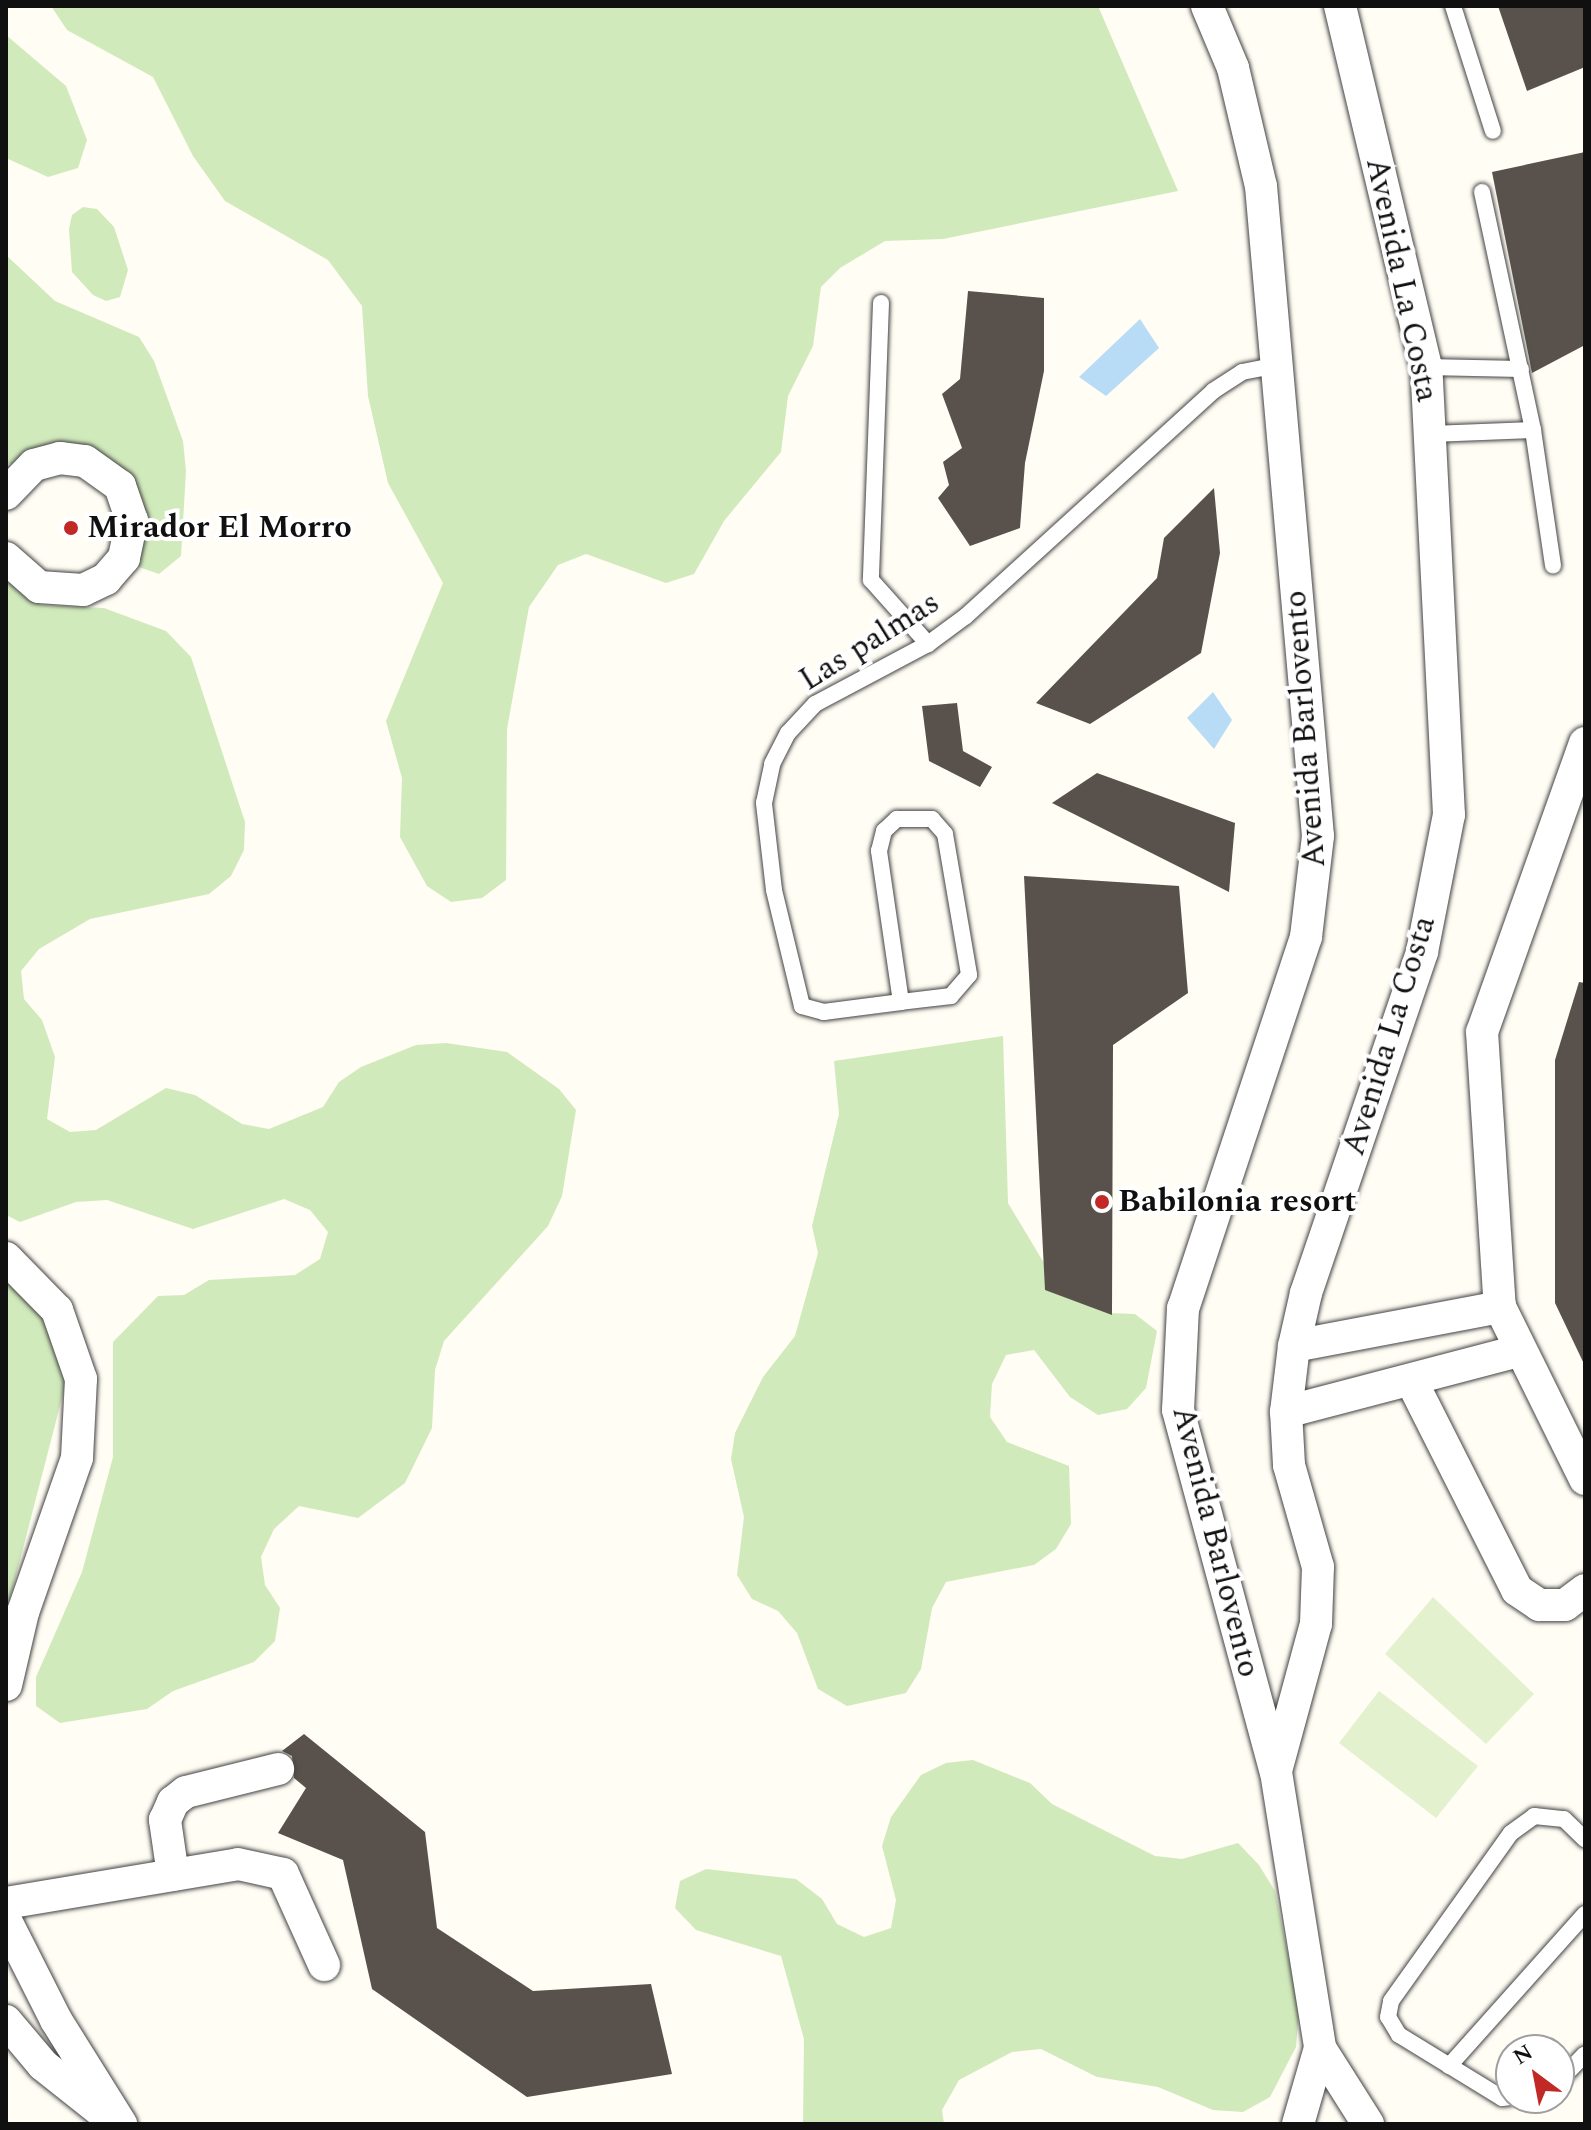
<!DOCTYPE html>
<html>
<head>
<meta charset="utf-8">
<style>
  body { margin:0 }
  #map { position:relative; width:1591px; height:2130px; overflow:hidden; background:#fffdf4; font-family:Spectral,serif }
  div>[style] { position:absolute }
  [style*='--x'] { left:calc(var(--x)*1px); top:calc(var(--y)*1px); width:calc(var(--w)*1px); rotate:calc(var(--a)*1deg) }
  .green>* { inset:0; background:#d1eabc }
  .pitch>* { inset:0; background:#e3f1ce }
  .water>* { inset:0; background:#b8dbf6 }
  .building>* { inset:0; background:#59524c }
  .roads { filter:drop-shadow(0 0 2px #434343) drop-shadow(0 0 2px #434343) }
  .lane>* { height:16px; margin:-8px; padding:0 8px; transform-origin:8px; border-radius:8px; background:#fff }
  .street>* { height:32px; margin:-16px; padding:0 16px; transform-origin:16px; border-radius:16px; background:#fff }
  .dots>* { width:22px; height:22px; translate:-50% -50%; box-sizing:border-box; border:4px solid #fff; border-radius:50% }
  span { translate:-50% -50%; white-space:nowrap; text-align:center; line-height:1.15; -webkit-text-stroke:8px #fff; paint-order:stroke }
  .street-label { font-size:32px; color:#101010 }
  .poi-label { font-size:32px; color:#101010; font-weight:700 }
  .left { translate:0 -50%; text-align:left }
  .frame { position:absolute; inset:0; border:8px solid #101010; pointer-events:none }
  .north { position:absolute; left:1495px; top:2034px; width:80px; height:80px; box-sizing:border-box; background:#fff; border:2px solid #9f9f9f; border-radius:50%; rotate:328deg; font-size:22px; font-weight:700; line-height:32px; text-align:center; color:#101010 }
  .north::after { content:''; display:block; margin:auto; width:28px; height:36px; background:#c12927; clip-path:polygon(50% 0,100% 100%,50% 72%,0 100%) }
</style>
</head>
<body>
<div id="map">
  <div class="green">
    <div style="clip-path:polygon(51px 6px,1098px 6px,1178px 191px,943px 239px,885px 241px,840px 268px,821px 287px,813px 346px,788px 396px,781px 452px,724px 521px,694px 574px,666px 583px,586px 554px,558px 565px,529px 607px,507px 729px,506px 880px,482px 898px,451px 902px,427px 886px,400px 837px,402px 778px,386px 721px,443px 583px,388px 483px,368px 396px,362px 306px,328px 260px,225px 201px,193px 156px,153px 77px,67px 30px)"></div>
    <div style="clip-path:polygon(6px 35px,66px 86px,87px 140px,78px 168px,48px 177px,6px 158px)"></div>
    <div style="clip-path:polygon(83px 207px,97px 209px,114px 227px,128px 270px,120px 297px,106px 301px,93px 295px,72px 272px,69px 229px,72px 215px)"></div>
    <div style="clip-path:polygon(6px 255px,55px 301px,139px 337px,154px 361px,183px 441px,186px 471px,181px 556px,159px 574px,133px 565px,111px 481px,6px 463px)"></div>
    <div style="clip-path:polygon(6px 573px,41px 605px,104px 608px,166px 631px,191px 657px,245px 822px,244px 850px,231px 876px,209px 894px,90px 919px,39px 949px,21px 971px,24px 999px,42px 1020px,55px 1057px,47px 1119px,70px 1132px,96px 1130px,166px 1088px,195px 1095px,242px 1124px,269px 1129px,323px 1107px,339px 1082px,361px 1067px,416px 1045px,446px 1043px,507px 1052px,559px 1089px,576px 1110px,562px 1196px,548px 1226px,444px 1341px,435px 1370px,432px 1428px,405px 1483px,358px 1518px,299px 1506px,274px 1529px,261px 1557px,265px 1585px,280px 1608px,275px 1641px,254px 1662px,173px 1691px,147px 1709px,60px 1723px,36px 1706px,36px 1677px,82px 1572px,113px 1457px,113px 1342px,158px 1296px,184px 1295px,209px 1280px,295px 1275px,320px 1259px,328px 1232px,310px 1210px,284px 1199px,193px 1229px,107px 1200px,76px 1202px,20px 1222px,6px 1215px)"></div>
    <div style="clip-path:polygon(1003px 1036px,1008px 1203px,1059px 1288px,1109px 1313px,1135px 1314px,1157px 1331px,1146px 1388px,1127px 1409px,1098px 1415px,1070px 1397px,1034px 1350px,1006px 1355px,992px 1384px,990px 1417px,1007px 1442px,1069px 1466px,1071px 1524px,1056px 1549px,1034px 1565px,946px 1582px,932px 1608px,921px 1669px,906px 1693px,847px 1706px,818px 1689px,797px 1633px,778px 1611px,752px 1599px,737px 1575px,744px 1517px,731px 1459px,735px 1433px,763px 1377px,795px 1336px,818px 1253px,812px 1226px,839px 1114px,834px 1061px)"></div>
    <div style="clip-path:polygon(6px 1267px,42px 1300px,69px 1371px,6px 1614px)"></div>
    <div style="clip-path:polygon(973px 1760px,1030px 1783px,1052px 1804px,1155px 1856px,1182px 1859px,1238px 1843px,1259px 1865px,1275px 1891px,1299px 2010px,1296px 2047px,1270px 2097px,1243px 2112px,1213px 2110px,1158px 2087px,1097px 2077px,1041px 2049px,1012px 2052px,959px 2080px,942px 2110px,944px 2124px,803px 2124px,804px 2039px,781px 1956px,696px 1930px,675px 1908px,680px 1881px,706px 1869px,796px 1879px,822px 1899px,837px 1924px,864px 1937px,891px 1928px,896px 1900px,882px 1846px,891px 1817px,921px 1775px,946px 1763px)"></div>
  </div>
  <div class="pitch">
    <div style="clip-path:polygon(1433px 1597px,1534px 1694px,1486px 1744px,1385px 1654px)"></div>
    <div style="clip-path:polygon(1379px 1691px,1478px 1766px,1436px 1818px,1339px 1743px)"></div>
  </div>
  <div class="water">
    <div style="clip-path:polygon(1140px 319px,1159px 348px,1106px 396px,1079px 377px)"></div>
    <div style="clip-path:polygon(1213px 692px,1232px 720px,1214px 749px,1187px 718px)"></div>
  </div>
  <div class="building">
    <div style="clip-path:polygon(1498px 6px,1585px 6px,1585px 67px,1527px 91px)"></div>
    <div style="clip-path:polygon(1585px 152px,1585px 345px,1532px 373px,1492px 172px)"></div>
    <div style="clip-path:polygon(968px 291px,1044px 298px,1044px 371px,1025px 463px,1020px 528px,970px 546px,938px 498px,949px 485px,943px 462px,962px 448px,942px 394px,960px 379px)"></div>
    <div style="clip-path:polygon(1214px 488px,1220px 553px,1201px 653px,1090px 724px,1036px 703px,1157px 578px,1164px 538px)"></div>
    <div style="clip-path:polygon(957px 703px,963px 751px,992px 767px,980px 787px,929px 761px,922px 706px)"></div>
    <div style="clip-path:polygon(1097px 773px,1235px 823px,1229px 892px,1052px 803px)"></div>
    <div style="clip-path:polygon(1024px 876px,1179px 886px,1188px 993px,1113px 1045px,1112px 1315px,1045px 1290px)"></div>
    <div style="clip-path:polygon(1579px 982px,1585px 983px,1585px 1366px,1555px 1303px,1555px 1060px)"></div>
    <div style="clip-path:polygon(304px 1734px,425px 1832px,437px 1928px,533px 1991px,651px 1984px,672px 2074px,527px 2097px,372px 1989px,343px 1860px,278px 1833px,306px 1788px,294px 1778px,292px 1756px,282px 1751px)"></div>
  </div>
  <div class="roads">
    <div class="lane">
      <div style="--x:1453;--y:6;--w:131;--a:72.3"></div>
      <div style="--x:1482;--y:192;--w:243;--a:77.9"></div>
      <div style="--x:1533;--y:430;--w:137;--a:81.6"></div>
      <div style="--x:881;--y:303;--w:277;--a:92.1"></div>
      <div style="--x:871;--y:580;--w:86;--a:48.3"></div>
      <div style="--x:1426;--y:367;--w:95;--a:1.2"></div>
      <div style="--x:1431;--y:434;--w:102;--a:-2.2"></div>
      <div style="--x:901;--y:1002;--w:153;--a:-98.3"></div>
      <div style="--x:879;--y:851;--w:21;--a:-76"></div>
      <div style="--x:884;--y:831;--w:18;--a:-43"></div>
      <div style="--x:897;--y:819;--w:35;--a:0"></div>
      <div style="--x:932;--y:819;--w:20;--a:49"></div>
      <div style="--x:945;--y:834;--w:143;--a:80.3"></div>
      <div style="--x:969;--y:975;--w:28;--a:131"></div>
      <div style="--x:951;--y:996;--w:50;--a:173.2"></div>
      <div style="--x:901;--y:1002;--w:78;--a:172.6"></div>
      <div style="--x:824;--y:1012;--w:23;--a:-165"></div>
      <div style="--x:802;--y:1006;--w:119;--a:-103.6"></div>
      <div style="--x:774;--y:890;--w:88;--a:-96.6"></div>
      <div style="--x:764;--y:803;--w:40;--a:-78"></div>
      <div style="--x:772;--y:764;--w:35;--a:-63"></div>
      <div style="--x:788;--y:733;--w:40;--a:-47"></div>
      <div style="--x:815;--y:704;--w:128;--a:-28"></div>
      <div style="--x:928;--y:644;--w:47;--a:-36.4"></div>
      <div style="--x:966;--y:616;--w:334;--a:-42.3"></div>
      <div style="--x:1213;--y:391;--w:35;--a:-33"></div>
      <div style="--x:1242;--y:372;--w:36;--a:-11"></div>
      <div style="--x:1449;--y:2066;--w:204;--a:-48.2"></div>
      <div style="--x:1559;--y:2081;--w:37;--a:-46"></div>
      <div style="--x:1511;--y:2097;--w:9;--a:174"></div>
      <div style="--x:1502;--y:2098;--w:121;--a:-148.5"></div>
      <div style="--x:1399;--y:2035;--w:21;--a:-121"></div>
      <div style="--x:1388;--y:2017;--w:16;--a:-79"></div>
      <div style="--x:1391;--y:2001;--w:206;--a:-54.5"></div>
      <div style="--x:1511;--y:1833;--w:29;--a:-36"></div>
      <div style="--x:1534;--y:1816;--w:30;--a:6"></div>
      <div style="--x:1564;--y:1819;--w:29;--a:44"></div>
    </div>
    <div class="street">
      <div style="--x:1207;--y:6;--w:67;--a:67.2"></div>
      <div style="--x:1233;--y:68;--w:121;--a:76.7"></div>
      <div style="--x:1261;--y:186;--w:652;--a:84.99"></div>
      <div style="--x:1318;--y:836;--w:102;--a:96.8"></div>
      <div style="--x:1306;--y:937;--w:391;--a:108.3"></div>
      <div style="--x:1183;--y:1308;--w:102;--a:92.8"></div>
      <div style="--x:1178;--y:1410;--w:375;--a:74.9"></div>
      <div style="--x:1276;--y:1772;--w:279;--a:80.9"></div>
      <div style="--x:1320;--y:2048;--w:90;--a:57.7"></div>
      <div style="--x:6;--y:494;--w:40;--a:-46"></div>
      <div style="--x:34;--y:465;--w:27;--a:-15"></div>
      <div style="--x:60;--y:458;--w:25;--a:7"></div>
      <div style="--x:85;--y:461;--w:43;--a:35.5"></div>
      <div style="--x:120;--y:486;--w:36;--a:71"></div>
      <div style="--x:132;--y:520;--w:39;--a:102"></div>
      <div style="--x:124;--y:558;--w:28;--a:131"></div>
      <div style="--x:106;--y:579;--w:25;--a:154"></div>
      <div style="--x:83;--y:590;--w:44;--a:-176.1"></div>
      <div style="--x:39;--y:587;--w:44;--a:-138.7"></div>
      <div style="--x:1585;--y:743;--w:307;--a:109.6"></div>
      <div style="--x:1482;--y:1032;--w:276;--a:86.3"></div>
      <div style="--x:1500;--y:1307;--w:192;--a:63.7"></div>
      <div style="--x:6;--y:1258;--w:73;--a:45.6"></div>
      <div style="--x:57;--y:1310;--w:73;--a:70.8"></div>
      <div style="--x:81;--y:1379;--w:79;--a:92.9"></div>
      <div style="--x:77;--y:1458;--w:163;--a:109.3"></div>
      <div style="--x:23;--y:1612;--w:75;--a:103.1"></div>
      <div style="--x:1294;--y:1346;--w:210;--a:-10.7"></div>
      <div style="--x:1411;--y:1380;--w:235;--a:63.2"></div>
      <div style="--x:1517;--y:1590;--w:27;--a:34"></div>
      <div style="--x:1539;--y:1605;--w:26;--a:0"></div>
      <div style="--x:1565;--y:1605;--w:25;--a:-37"></div>
      <div style="--x:1286;--y:1412;--w:240;--a:-14.7"></div>
      <div style="--x:1276;--y:1771;--w:152;--a:-74.8"></div>
      <div style="--x:1316;--y:1624;--w:57;--a:-88"></div>
      <div style="--x:1318;--y:1567;--w:106;--a:-105.9"></div>
      <div style="--x:1289;--y:1465;--w:53;--a:-93.2"></div>
      <div style="--x:1286;--y:1412;--w:66;--a:-83.1"></div>
      <div style="--x:1294;--y:1346;--w:54;--a:-77.2"></div>
      <div style="--x:1306;--y:1293;--w:360;--a:-71.2"></div>
      <div style="--x:1422;--y:952;--w:140;--a:-78.9"></div>
      <div style="--x:1449;--y:815;--w:449;--a:-92.9"></div>
      <div style="--x:1426;--y:367;--w:371;--a:-103.4"></div>
      <div style="--x:173;--y:1875;--w:56;--a:-98.3"></div>
      <div style="--x:165;--y:1820;--w:20;--a:-66"></div>
      <div style="--x:173;--y:1802;--w:16;--a:-38"></div>
      <div style="--x:186;--y:1792;--w:95;--a:-14"></div>
      <div style="--x:6;--y:1903;--w:235;--a:-9.5"></div>
      <div style="--x:238;--y:1864;--w:46;--a:12.5"></div>
      <div style="--x:283;--y:1874;--w:100;--a:65.7"></div>
      <div style="--x:6;--y:1921;--w:111;--a:63.2"></div>
      <div style="--x:56;--y:2020;--w:123;--a:58"></div>
      <div style="--x:6;--y:2021;--w:57;--a:49.9"></div>
      <div style="--x:43;--y:2065;--w:80;--a:38.4"></div>
      <div style="--x:1298;--y:2124;--w:79;--a:-73.9"></div>
    </div>
  </div>
  <div class="dots">
    <div style="left:71px;top:528px;background:#c12927"></div>
    <div style="left:1102px;top:1202px;background:#c12927"></div>
  </div>
  <div class="street-label">
    <span style="left:1401px;top:280px;rotate:78deg">Avenida La Costa</span>
    <span style="left:870px;top:642px;rotate:-32deg">Las palmas</span>
    <span style="left:1306px;top:729px;rotate:-94deg">Avenida Barlovento</span>
    <span style="left:1390px;top:1036px;rotate:-73deg">Avenida La Costa</span>
    <span style="left:1215px;top:1542px;rotate:76deg">Avenida Barlovento</span>
  </div>
  <div class="poi-label">
    <span class="left" style="left:87px;top:528px">Mirador El Morro</span>
    <span class="left" style="left:1118px;top:1202px">Babilonia resort</span>
  </div>
  <div class="frame"></div>
  <div class="north">N</div>
</div>
</body>
</html>
